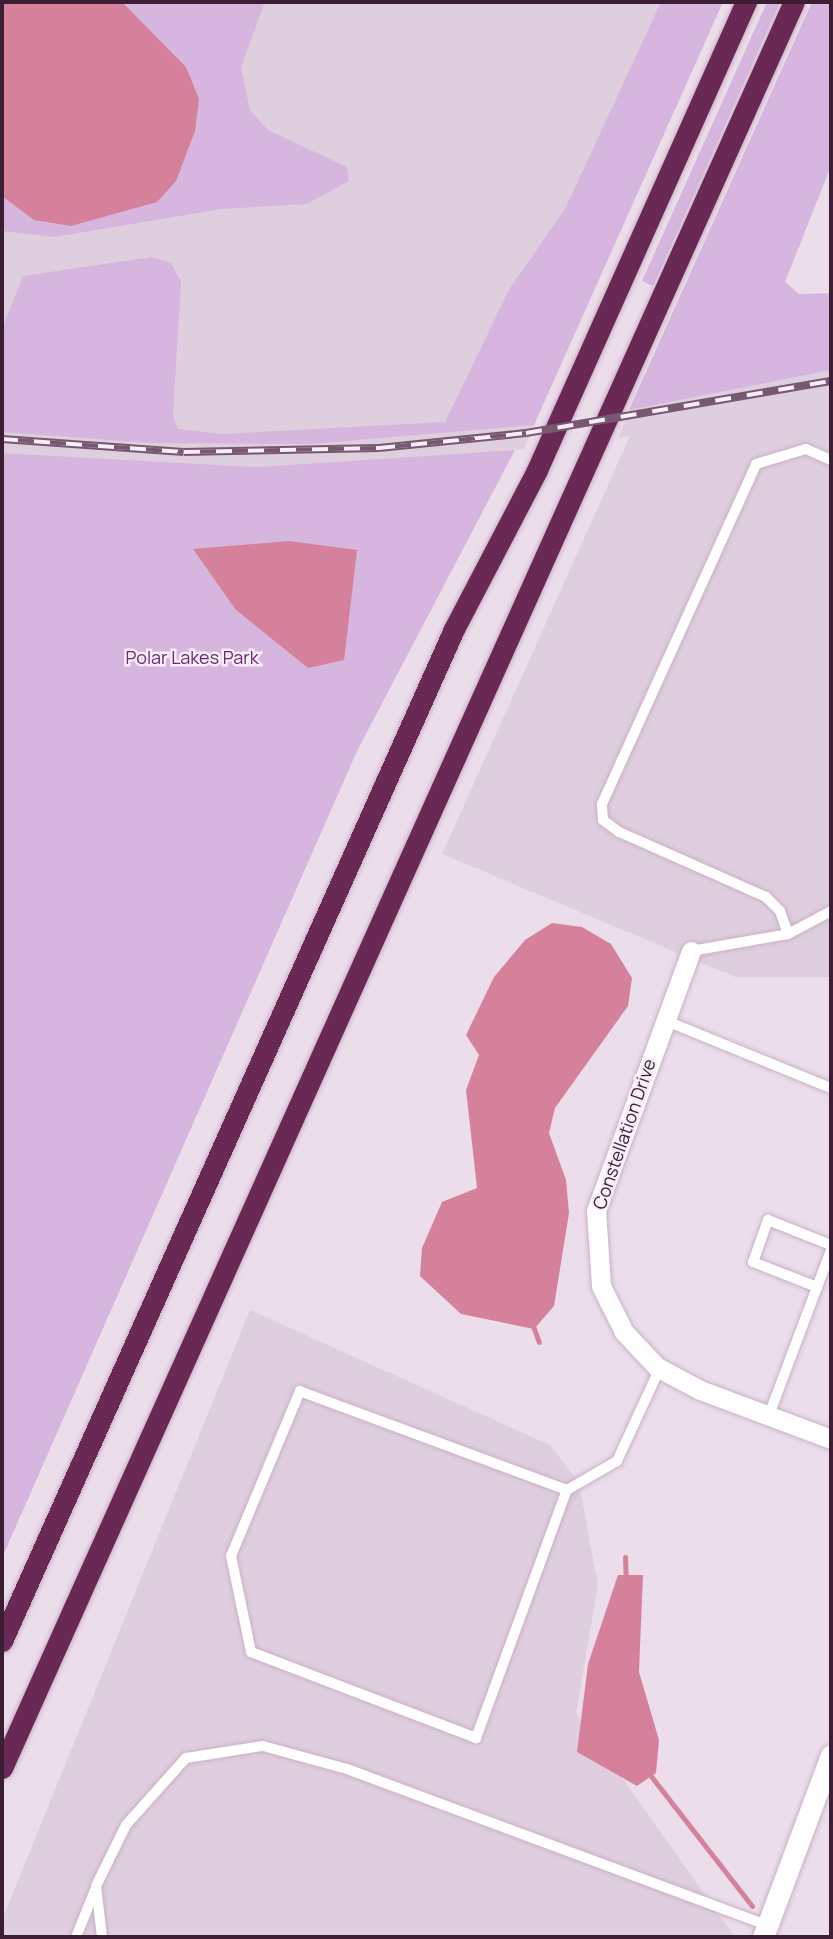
<!DOCTYPE html>
<html>
<head>
<meta charset="utf-8">
<style>
  body { margin:0 }
  #map { position:relative; width:833px; height:1939px; overflow:hidden; background:#ebdeea; font-family:Manrope,sans-serif }
  div>[style] { position:absolute }
  [style*='--x'] { left:calc(var(--x)*1px); top:calc(var(--y)*1px); width:calc(var(--w)*1px); rotate:calc(var(--a)*1deg) }
  .built>* { inset:0; background:#dfcfde }
  .green>* { inset:0; background:#d6b5de }
  .water>* { inset:0; background:#d5819c }
  .stream>* { height:5px; margin:-2.5px; padding:0 2.5px; transform-origin:2.5px; border-radius:2.5px; background:#d5819c }
  .roads { filter:drop-shadow(0 0 2px #cbb0c7) drop-shadow(0 0 2px #cbb0c7) }
  .lane>* { height:10px; margin:-5px; padding:0 5px; transform-origin:5px; border-radius:5px; background:#fff }
  .street>* { height:19px; margin:-9.5px; padding:0 9.5px; transform-origin:9.5px; border-radius:9.5px; background:#fff }
  .secondary>* { height:21px; margin:-10.5px; padding:0 10.5px; transform-origin:10.5px; border-radius:10.5px; background:#fff }
  .highway>* { height:21px; margin:-10.5px; padding:0 10.5px; transform-origin:10.5px; border-radius:10.5px; background:#6a2855 }
  .rail>* { height:8px; margin-top:-4px; transform-origin:0; background:repeating-linear-gradient(90deg,#f7eef7 0 16px,#785870 0 32px); box-sizing:border-box; border-block:2px solid #785870 }
  span { translate:-50% -50%; white-space:nowrap; text-align:center; line-height:1.15; -webkit-text-stroke:5px #f7eef7; paint-order:stroke }
  .park-label { font-size:18px; color:#6e2675 }
  .street-label { font-size:18px; color:#3c1e34 }
  .frame { position:absolute; inset:0; border:4px solid #3c1e34; pointer-events:none }
</style>
</head>
<body>
<div id="map">
  <div class="built">
    <div style="clip-path:polygon(2px 2px,711px 2px,524px 449px,257px 467px,2px 453px)"></div>
    <div style="clip-path:polygon(831px 362px,831px 977px,735px 977px,442px 854px,630px 436px,618px 438px,635px 398px)"></div>
    <div style="clip-path:polygon(250px 1310px,550px 1445px,579px 1483px,598px 1586px,576px 1713px,735px 1937px,2px 1937px,2px 1920px)"></div>
  </div>
  <div class="green">
    <div style="clip-path:polygon(2px 2px,265px 2px,241px 67px,250px 110px,268px 130px,347px 167px,349px 181px,307px 204px,221px 209px,55px 237px,2px 231px)"></div>
    <div style="clip-path:polygon(661px 2px,723px 2px,534px 425px,311px 444px,151px 443px,2px 432px,2px 329px,23px 276px,152px 257px,171px 263px,181px 282px,173px 416px,178px 429px,222px 434px,445px 422px,510px 288px,565px 209px)"></div>
    <div style="clip-path:polygon(767px 2px,780px 2px,653px 286px,642px 281px)"></div>
    <div style="clip-path:polygon(812px 2px,831px 2px,831px 166px,785px 282px,799px 294px,831px 293px,831px 370px,629px 410px)"></div>
    <div style="clip-path:polygon(515px 450px,357px 751px,2px 1558px,2px 453px,257px 467px)"></div>
  </div>
  <div class="water">
    <div style="clip-path:polygon(2px 2px,122px 2px,186px 67px,199px 99px,195px 131px,176px 181px,157px 202px,71px 226px,34px 220px,2px 196px)"></div>
    <div style="clip-path:polygon(289px 541px,357px 550px,344px 660px,308px 668px,236px 610px,193px 549px)"></div>
    <div style="clip-path:polygon(552px 923px,582px 927px,611px 944px,632px 978px,628px 1006px,555px 1108px,549px 1133px,566px 1180px,569px 1213px,554px 1306px,534px 1329px,461px 1314px,420px 1276px,422px 1248px,442px 1202px,477px 1188px,466px 1090px,479px 1055px,466px 1035px,494px 977px,525px 940px)"></div>
    <div style="clip-path:polygon(618px 1575px,643px 1575px,639px 1672px,659px 1740px,656px 1773px,637px 1786px,577px 1752px,588px 1664px)"></div>
  </div>
  <div class="stream">
    <div style="--x:532;--y:1323;--w:20;--a:70"></div>
    <div style="--x:625;--y:1557;--w:25;--a:88"></div>
    <div style="--x:647;--y:1771;--w:171;--a:52.1"></div>
  </div>
  <div class="roads">
    <div class="lane">
      <div style="--x:788;--y:934;--w:24;--a:-109"></div>
      <div style="--x:780;--y:911;--w:20;--a:-135"></div>
      <div style="--x:766;--y:897;--w:161;--a:-156.1"></div>
      <div style="--x:619;--y:832;--w:20;--a:-143"></div>
      <div style="--x:603;--y:820;--w:16;--a:-94"></div>
      <div style="--x:602;--y:804;--w:373;--a:-65.6"></div>
      <div style="--x:756;--y:464;--w:52;--a:-16.7"></div>
      <div style="--x:806;--y:449;--w:27;--a:24"></div>
      <div style="--x:691;--y:951;--w:98;--a:-9.9"></div>
      <div style="--x:788;--y:934;--w:49;--a:-28.1"></div>
      <div style="--x:664;--y:1020;--w:180;--a:22.2"></div>
      <div style="--x:817;--y:1287;--w:69;--a:-158.7"></div>
      <div style="--x:753;--y:1262;--w:45;--a:-70.3"></div>
      <div style="--x:768;--y:1220;--w:68;--a:21.6"></div>
      <div style="--x:769;--y:1415;--w:176;--a:-69.4"></div>
      <div style="--x:567;--y:1490;--w:285;--a:-159.7"></div>
      <div style="--x:300;--y:1391;--w:179;--a:112.7"></div>
      <div style="--x:231;--y:1556;--w:98;--a:78.2"></div>
      <div style="--x:251;--y:1652;--w:241;--a:20.9"></div>
      <div style="--x:476;--y:1738;--w:264;--a:-69.9"></div>
      <div style="--x:567;--y:1490;--w:58;--a:-30.1"></div>
      <div style="--x:617;--y:1461;--w:102;--a:-65.2"></div>
      <div style="--x:76;--y:1937;--w:51;--a:-68"></div>
      <div style="--x:102;--y:1937;--w:51;--a:-96.7"></div>
      <div style="--x:96;--y:1886;--w:68;--a:-63.8"></div>
      <div style="--x:126;--y:1825;--w:90;--a:-48.2"></div>
      <div style="--x:186;--y:1758;--w:78;--a:-8.9"></div>
      <div style="--x:263;--y:1746;--w:87;--a:15.3"></div>
      <div style="--x:347;--y:1769;--w:448;--a:20.4"></div>
    </div>
    <div class="street">
      <div style="--x:691;--y:951;--w:276;--a:110.1"></div>
      <div style="--x:596;--y:1210;--w:76;--a:86.2"></div>
      <div style="--x:601;--y:1286;--w:51;--a:63.4"></div>
      <div style="--x:624;--y:1332;--w:48;--a:46.7"></div>
      <div style="--x:657;--y:1367;--w:49;--a:28.1"></div>
      <div style="--x:700;--y:1390;--w:140;--a:20.5"></div>
    </div>
    <div class="secondary">
      <div style="--x:763;--y:1937;--w:194;--a:-69.5"></div>
    </div>
    <div class="highway">
      <div style="--x:2;--y:1641;--w:1108;--a:-65.93"></div>
      <div style="--x:454;--y:629;--w:179;--a:-62.4"></div>
      <div style="--x:537;--y:470;--w:513;--a:-65.94"></div>
      <div style="--x:2;--y:1768;--w:1935;--a:-65.85"></div>
    </div>
  </div>
  <div class="rail">
    <div style="--x:2;--y:439;--w:182;--a:4.1"></div>
    <div style="--x:184;--y:452;--w:195;--a:-1.2"></div>
    <div style="--x:379;--y:448;--w:148;--a:-5.8"></div>
    <div style="--x:526;--y:433;--w:309;--a:-9.7"></div>
  </div>
  <div class="park-label">
    <span style="left:192px;top:657px">Polar Lakes Park</span>
  </div>
  <div class="street-label">
    <span style="left:624px;top:1134px;rotate:-71deg">Constellation Drive</span>
  </div>
  <div class="frame"></div>
</div>
</body>
</html>
